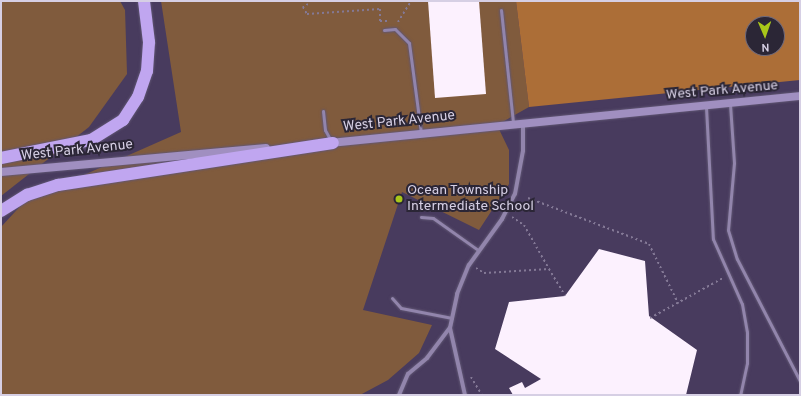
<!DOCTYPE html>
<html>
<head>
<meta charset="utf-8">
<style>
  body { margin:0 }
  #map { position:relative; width:801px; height:396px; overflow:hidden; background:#483b5e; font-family:Overpass,sans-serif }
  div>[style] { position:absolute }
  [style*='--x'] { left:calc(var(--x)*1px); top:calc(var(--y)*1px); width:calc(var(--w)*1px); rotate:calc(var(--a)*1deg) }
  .green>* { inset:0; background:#805b3d }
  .forest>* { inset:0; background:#ac6e37 }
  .building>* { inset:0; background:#fcf1fe }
  .path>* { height:2px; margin-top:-1px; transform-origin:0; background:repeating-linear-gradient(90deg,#847996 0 2px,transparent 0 5px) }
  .roads { filter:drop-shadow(0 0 1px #605673) drop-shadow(0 0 1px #605673) }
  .lane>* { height:3px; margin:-1.5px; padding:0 1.5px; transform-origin:1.5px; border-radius:1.5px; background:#9285ac }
  .street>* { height:4px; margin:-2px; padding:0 2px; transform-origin:2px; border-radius:2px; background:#9285ac }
  .secondary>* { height:8px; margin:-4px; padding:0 4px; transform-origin:4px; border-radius:4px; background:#a08fc0 }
  .highway>* { height:12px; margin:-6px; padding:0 6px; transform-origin:6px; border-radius:6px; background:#c0a6f0 }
  .dots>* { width:11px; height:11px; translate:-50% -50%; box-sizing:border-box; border:2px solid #2b2636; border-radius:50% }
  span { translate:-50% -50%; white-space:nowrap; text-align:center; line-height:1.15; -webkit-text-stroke:4px #2b2636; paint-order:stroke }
  .street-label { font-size:14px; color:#d6cfe4 }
  .poi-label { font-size:14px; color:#d6cfe4 }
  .left { translate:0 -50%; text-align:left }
  .frame { position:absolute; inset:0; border:2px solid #d6cfe4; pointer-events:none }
  .north { position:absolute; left:745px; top:16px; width:40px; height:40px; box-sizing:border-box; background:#2b2636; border:1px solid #6f6a7c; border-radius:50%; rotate:178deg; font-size:11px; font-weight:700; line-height:16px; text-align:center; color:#d6cfe4 }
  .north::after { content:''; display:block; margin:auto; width:14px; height:18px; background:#a9c71a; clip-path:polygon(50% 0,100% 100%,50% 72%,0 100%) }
</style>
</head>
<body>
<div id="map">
  <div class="green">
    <div style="clip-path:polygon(1px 1px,120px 1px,125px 10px,127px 74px,89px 127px,1px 196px)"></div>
    <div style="clip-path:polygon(161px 1px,516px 1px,529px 107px,497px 125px,509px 150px,509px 184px,479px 230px,402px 192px,363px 310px,432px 325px,419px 353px,388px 380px,360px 395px,1px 395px,1px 227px,25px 201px,181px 132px)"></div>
  </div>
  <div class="forest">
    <div style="clip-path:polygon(evenodd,516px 1px,800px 1px,800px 80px,529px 107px,516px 1px,753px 24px,777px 24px,777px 48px,753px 48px,753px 24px)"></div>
  </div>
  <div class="building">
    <div style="clip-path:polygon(428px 1px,479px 1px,486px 94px,435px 98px)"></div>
    <div style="clip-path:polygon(599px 249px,645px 261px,649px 316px,697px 350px,686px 395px,513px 395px,509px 388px,522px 382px,525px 388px,541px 379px,495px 349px,509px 302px,565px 296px)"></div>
  </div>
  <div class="path">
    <div style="--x:308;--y:4;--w:6;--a:149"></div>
    <div style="--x:303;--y:7;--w:8;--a:60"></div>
    <div style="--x:307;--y:14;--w:73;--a:-3.9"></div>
    <div style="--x:380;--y:9;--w:12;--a:90"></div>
    <div style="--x:380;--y:21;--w:7;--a:0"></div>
    <div style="--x:398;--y:22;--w:25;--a:-58"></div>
    <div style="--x:528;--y:198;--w:129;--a:20.8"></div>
    <div style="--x:649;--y:244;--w:66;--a:63.8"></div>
    <div style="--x:512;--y:217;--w:14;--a:34"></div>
    <div style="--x:524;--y:225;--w:51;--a:60.4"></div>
    <div style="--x:476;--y:268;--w:9;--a:32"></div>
    <div style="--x:484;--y:273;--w:65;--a:-3.5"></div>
    <div style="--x:549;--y:269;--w:31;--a:59"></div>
    <div style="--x:650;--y:318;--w:83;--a:-28.7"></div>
    <div style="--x:471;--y:377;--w:21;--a:59"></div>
  </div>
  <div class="roads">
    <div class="lane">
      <div style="--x:501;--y:10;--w:114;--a:83.9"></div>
      <div style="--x:384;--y:30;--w:11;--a:-5"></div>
      <div style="--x:395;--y:29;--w:20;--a:45"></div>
      <div style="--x:409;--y:43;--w:91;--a:82.4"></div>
      <div style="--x:730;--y:104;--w:59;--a:86.1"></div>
      <div style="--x:734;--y:163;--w:67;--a:95.1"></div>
      <div style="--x:728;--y:230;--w:30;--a:73"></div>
      <div style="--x:737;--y:259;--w:137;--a:62.7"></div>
      <div style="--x:706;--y:107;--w:132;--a:87"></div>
      <div style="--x:713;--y:239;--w:71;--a:66"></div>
      <div style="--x:742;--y:304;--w:28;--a:80"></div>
      <div style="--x:747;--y:332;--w:31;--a:90"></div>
      <div style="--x:747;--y:363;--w:33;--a:102"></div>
      <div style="--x:323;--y:111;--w:19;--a:84"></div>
      <div style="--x:325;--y:130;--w:13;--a:61"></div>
      <div style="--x:421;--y:217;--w:12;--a:5"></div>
      <div style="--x:433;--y:218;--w:55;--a:35.4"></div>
      <div style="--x:392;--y:298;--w:13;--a:48"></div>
      <div style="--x:401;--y:308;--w:52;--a:11.1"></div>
    </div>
    <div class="street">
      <div style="--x:450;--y:328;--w:35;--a:-78"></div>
      <div style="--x:457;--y:294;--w:31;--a:-68"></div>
      <div style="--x:469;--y:265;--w:57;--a:-54.3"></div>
      <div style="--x:502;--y:219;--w:28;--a:-63"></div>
      <div style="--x:515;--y:194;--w:44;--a:-79.5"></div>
      <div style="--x:523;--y:151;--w:28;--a:-90"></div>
      <div style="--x:399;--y:395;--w:23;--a:-67"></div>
      <div style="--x:408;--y:374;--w:25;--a:-40"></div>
      <div style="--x:427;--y:358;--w:38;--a:-53"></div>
      <div style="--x:450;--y:328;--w:69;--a:77.4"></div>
    </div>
    <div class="secondary">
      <div style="--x:329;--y:143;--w:473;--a:-5.7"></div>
      <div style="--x:1;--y:172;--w:266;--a:-5.2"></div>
    </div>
    <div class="highway">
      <div style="--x:1;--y:158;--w:92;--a:-11.3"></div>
      <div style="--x:91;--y:140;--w:38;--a:-32"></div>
      <div style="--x:123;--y:120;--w:27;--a:-57"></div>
      <div style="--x:138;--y:97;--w:28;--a:-71"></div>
      <div style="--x:147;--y:71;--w:29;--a:-86"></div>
      <div style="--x:149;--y:42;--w:41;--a:-97"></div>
      <div style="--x:1;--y:211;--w:31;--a:-32"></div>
      <div style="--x:27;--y:195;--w:33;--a:-18"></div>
      <div style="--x:58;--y:185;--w:278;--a:-8.7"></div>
    </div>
  </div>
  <div class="dots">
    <div style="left:399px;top:199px;background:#a9c71a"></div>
  </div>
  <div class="street-label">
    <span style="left:722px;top:91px;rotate:-5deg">West Park Avenue</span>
    <span style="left:399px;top:122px;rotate:-6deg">West Park Avenue</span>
    <span style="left:77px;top:151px;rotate:-6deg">West Park Avenue</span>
  </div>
  <div class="poi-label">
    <span class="left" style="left:407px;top:199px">Ocean Township<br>Intermediate School</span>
  </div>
  <div class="frame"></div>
  <div class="north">N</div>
</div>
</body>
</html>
